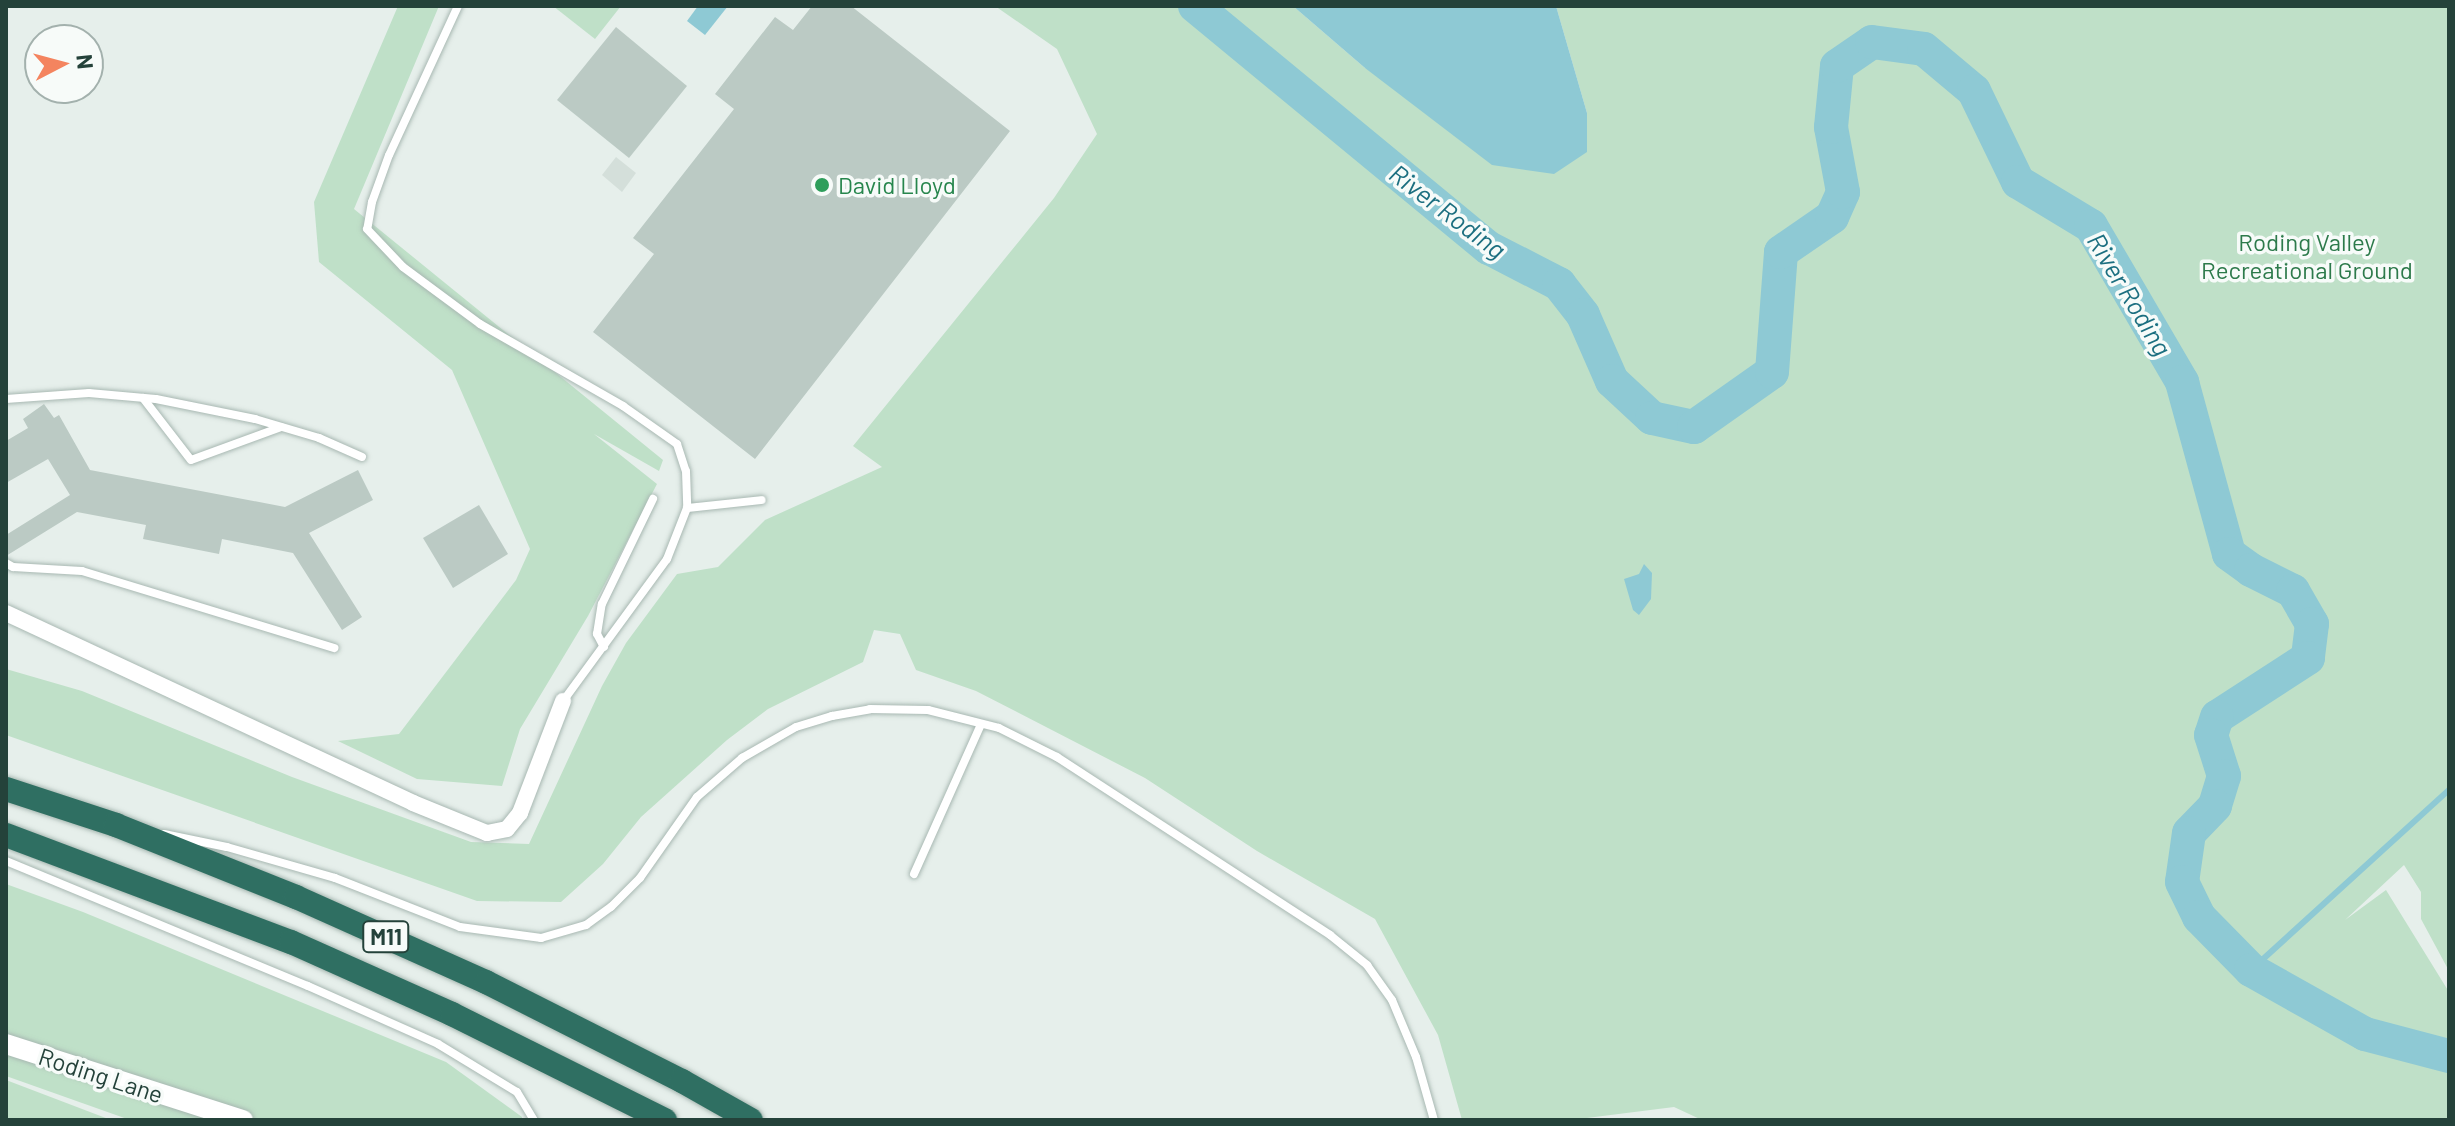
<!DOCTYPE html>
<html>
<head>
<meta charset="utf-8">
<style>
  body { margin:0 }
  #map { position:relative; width:2455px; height:1126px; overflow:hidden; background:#e6efeb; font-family:Barlow,sans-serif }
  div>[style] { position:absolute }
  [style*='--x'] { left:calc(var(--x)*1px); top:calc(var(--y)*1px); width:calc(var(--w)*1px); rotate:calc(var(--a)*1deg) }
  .built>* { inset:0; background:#d4dfda }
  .green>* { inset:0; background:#bfe0c8 }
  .water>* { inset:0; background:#8ec9d4 }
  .stream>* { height:6px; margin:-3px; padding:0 3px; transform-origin:3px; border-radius:3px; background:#8ec9d4 }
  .river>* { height:34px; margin:-17px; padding:0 17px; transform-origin:17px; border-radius:17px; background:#8ec9d4 }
  .building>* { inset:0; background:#bbcac4 }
  .roads { filter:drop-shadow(0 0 2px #a8b8b2) drop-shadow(0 0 2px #a8b8b2) }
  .service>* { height:8px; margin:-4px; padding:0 4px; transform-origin:4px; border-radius:4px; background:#fff }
  .minor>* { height:16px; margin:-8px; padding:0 8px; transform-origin:8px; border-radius:8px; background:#fff }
  .tertiary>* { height:20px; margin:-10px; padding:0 10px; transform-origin:10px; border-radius:10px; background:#fff }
  .motorway>* { height:24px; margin:-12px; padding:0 12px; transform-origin:12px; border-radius:12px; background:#2f6f62 }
  .dots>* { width:22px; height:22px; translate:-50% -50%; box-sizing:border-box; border:4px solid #f7fbf9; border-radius:50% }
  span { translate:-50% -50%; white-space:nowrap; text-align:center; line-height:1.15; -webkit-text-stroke:7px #f7fbf9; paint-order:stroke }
  .shield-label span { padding:2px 6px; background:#f7fbf9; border:2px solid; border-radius:6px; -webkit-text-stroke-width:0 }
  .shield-label { font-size:22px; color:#24423a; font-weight:700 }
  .leisure-label { font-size:24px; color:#27864d }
  .left { translate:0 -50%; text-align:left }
  .park-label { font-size:24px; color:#2d7a4b }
  .street-label { font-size:24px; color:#24423a }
  .water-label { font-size:26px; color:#1c6f80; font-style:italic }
  .frame { position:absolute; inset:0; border:8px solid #24423a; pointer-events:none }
  .north { position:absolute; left:24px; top:24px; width:80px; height:80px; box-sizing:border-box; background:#f7fbf9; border:2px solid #a3b1ad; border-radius:50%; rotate:84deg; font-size:22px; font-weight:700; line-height:32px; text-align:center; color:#24423a }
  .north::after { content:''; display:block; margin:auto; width:28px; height:36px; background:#f4845f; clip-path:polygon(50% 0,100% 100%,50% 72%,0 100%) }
</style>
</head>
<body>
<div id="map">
  <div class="built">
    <div style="clip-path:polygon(616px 157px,636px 173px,622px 192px,602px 175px)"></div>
  </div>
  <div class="green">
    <div style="clip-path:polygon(398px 6px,439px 6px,354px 209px,663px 460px,659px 471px,594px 434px,657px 484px,588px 616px,520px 729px,502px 786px,417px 779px,338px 741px,399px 734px,516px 580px,530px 549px,452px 370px,319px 262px,314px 202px)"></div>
    <div style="clip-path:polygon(553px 6px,621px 6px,595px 39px)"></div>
    <div style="clip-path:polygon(995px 6px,1293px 6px,1365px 68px,1587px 113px,1556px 6px,2449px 6px,2449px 971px,2421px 919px,2421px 892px,2404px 865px,2345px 920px,2386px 890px,2449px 992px,2449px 1120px,1702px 1120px,1674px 1107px,1571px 1120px,1462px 1120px,1438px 1035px,1375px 919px,1257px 851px,1145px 778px,976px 691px,916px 670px,900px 634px,874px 630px,863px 662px,768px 709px,727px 740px,641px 817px,603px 864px,561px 902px,477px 901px,6px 735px,6px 669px,82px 691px,292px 777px,471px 842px,529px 844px,602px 686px,626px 643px,677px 574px,718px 567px,765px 520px,882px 467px,853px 446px,1054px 198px,1097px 134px,1057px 49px)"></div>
    <div style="clip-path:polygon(6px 884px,83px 912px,446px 1062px,522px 1117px,522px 1120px,130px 1120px,6px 1076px)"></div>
    <div style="clip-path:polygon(6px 1080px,111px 1120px,6px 1120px)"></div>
  </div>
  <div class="water">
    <div style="clip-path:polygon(698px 6px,728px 6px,705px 35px,687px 21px)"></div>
    <div style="clip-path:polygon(1293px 6px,1556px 6px,1587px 113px,1587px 152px,1554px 174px,1492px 165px,1365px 68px)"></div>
    <div style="clip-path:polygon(1644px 564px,1652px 573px,1651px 599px,1639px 615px,1633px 610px,1624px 579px,1639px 574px)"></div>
  </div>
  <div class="stream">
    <div style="--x:2251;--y:970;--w:268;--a:-42.3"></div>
  </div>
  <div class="river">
    <div style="--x:1195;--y:6;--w:381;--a:39.5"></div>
    <div style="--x:1489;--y:248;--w:79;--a:27.2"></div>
    <div style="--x:1559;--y:284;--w:39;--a:52"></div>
    <div style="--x:1583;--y:315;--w:72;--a:66.3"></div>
    <div style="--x:1612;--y:381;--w:54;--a:42.8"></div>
    <div style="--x:1652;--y:418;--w:43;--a:12.1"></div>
    <div style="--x:1694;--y:427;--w:95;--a:-35.2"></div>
    <div style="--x:1772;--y:372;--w:120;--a:-85.7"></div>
    <div style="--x:1781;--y:252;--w:62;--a:-34.5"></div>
    <div style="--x:1832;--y:217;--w:27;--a:-66"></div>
    <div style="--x:1843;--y:192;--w:66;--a:-100.5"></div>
    <div style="--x:1831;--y:127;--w:61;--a:-84.4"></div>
    <div style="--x:1837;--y:66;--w:42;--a:-34.4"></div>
    <div style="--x:1872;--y:42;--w:52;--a:7.7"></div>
    <div style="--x:1924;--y:49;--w:65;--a:40"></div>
    <div style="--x:1974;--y:91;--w:101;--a:64.2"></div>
    <div style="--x:2018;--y:182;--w:85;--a:31.1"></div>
    <div style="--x:2091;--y:226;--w:181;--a:59.7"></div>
    <div style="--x:2182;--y:382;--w:178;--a:74.7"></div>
    <div style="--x:2229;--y:554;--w:27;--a:36"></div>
    <div style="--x:2251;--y:570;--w:47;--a:26.6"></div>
    <div style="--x:2293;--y:591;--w:38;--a:60"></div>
    <div style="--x:2312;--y:624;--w:34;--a:97"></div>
    <div style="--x:2308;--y:658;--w:108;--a:147"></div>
    <div style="--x:2217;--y:717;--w:19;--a:108"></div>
    <div style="--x:2211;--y:735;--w:43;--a:72.4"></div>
    <div style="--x:2224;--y:776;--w:31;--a:107"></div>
    <div style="--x:2215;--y:806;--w:37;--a:134"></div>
    <div style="--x:2189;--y:833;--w:49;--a:98.1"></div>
    <div style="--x:2182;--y:882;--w:39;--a:64"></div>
    <div style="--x:2199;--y:917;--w:74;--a:45.5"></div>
    <div style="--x:2251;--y:970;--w:131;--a:29.3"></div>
    <div style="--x:2365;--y:1034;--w:87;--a:14.7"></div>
  </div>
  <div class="building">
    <div style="clip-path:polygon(812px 6px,851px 6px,1010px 131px,755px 459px,593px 332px,654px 254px,633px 238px,734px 109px,715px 94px,775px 17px,793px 30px)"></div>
    <div style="clip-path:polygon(616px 27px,687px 86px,629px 158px,557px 100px)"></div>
    <div style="clip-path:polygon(44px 404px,54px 418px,59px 415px,90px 470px,285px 507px,358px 470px,373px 500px,309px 533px,362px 617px,342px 630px,293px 553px,222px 539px,219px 554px,143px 539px,146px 525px,77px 512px,6px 556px,6px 535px,70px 495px,48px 459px,6px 483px,6px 441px,28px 428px,23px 419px)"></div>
    <div style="clip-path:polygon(479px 505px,508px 554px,453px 588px,423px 538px)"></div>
  </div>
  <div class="roads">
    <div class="service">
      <div style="--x:458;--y:6;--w:164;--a:114.8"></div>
      <div style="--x:389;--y:155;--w:50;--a:109.9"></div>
      <div style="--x:372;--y:202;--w:27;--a:100"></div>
      <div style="--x:367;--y:229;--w:52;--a:46.5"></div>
      <div style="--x:403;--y:267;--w:96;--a:36.5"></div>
      <div style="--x:480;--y:324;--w:165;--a:29.8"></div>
      <div style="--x:623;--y:406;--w:66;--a:35.1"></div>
      <div style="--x:677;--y:444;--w:28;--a:72"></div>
      <div style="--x:686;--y:471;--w:37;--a:88"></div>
      <div style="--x:687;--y:508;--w:55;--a:111.4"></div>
      <div style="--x:667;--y:559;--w:176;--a:126.2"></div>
      <div style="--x:143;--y:398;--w:78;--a:52.3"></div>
      <div style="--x:191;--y:460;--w:96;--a:-20.1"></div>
      <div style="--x:6;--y:399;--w:83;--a:-4.1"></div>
      <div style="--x:89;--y:393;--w:67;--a:5.1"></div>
      <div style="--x:156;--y:399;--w:101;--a:11.4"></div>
      <div style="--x:255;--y:419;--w:67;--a:16.5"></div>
      <div style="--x:319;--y:438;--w:47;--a:23.8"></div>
      <div style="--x:687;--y:508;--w:75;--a:-6.1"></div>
      <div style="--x:6;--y:563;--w:8;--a:30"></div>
      <div style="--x:13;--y:567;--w:69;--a:3.3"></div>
      <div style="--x:82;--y:571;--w:264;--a:17"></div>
      <div style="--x:604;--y:647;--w:15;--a:-118"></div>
      <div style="--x:597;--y:634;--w:30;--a:-81"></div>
      <div style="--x:602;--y:604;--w:117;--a:-64.1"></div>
      <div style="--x:164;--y:834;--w:64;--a:11.7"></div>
      <div style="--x:227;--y:847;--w:112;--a:16"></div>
      <div style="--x:335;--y:878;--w:134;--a:21.4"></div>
      <div style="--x:460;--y:927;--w:82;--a:7.7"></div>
      <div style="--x:541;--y:938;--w:47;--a:-16.1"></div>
      <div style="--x:586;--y:925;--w:31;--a:-36"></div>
      <div style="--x:611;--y:907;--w:41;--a:-45"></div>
      <div style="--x:640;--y:878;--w:99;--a:-54.9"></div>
      <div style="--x:697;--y:797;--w:60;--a:-40.9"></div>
      <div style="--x:742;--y:758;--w:62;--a:-29.9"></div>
      <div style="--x:796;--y:727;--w:38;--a:-17"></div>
      <div style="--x:832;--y:716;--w:39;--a:-10"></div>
      <div style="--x:870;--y:709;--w:58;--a:1"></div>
      <div style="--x:928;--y:710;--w:73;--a:14.2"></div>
      <div style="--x:999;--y:728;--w:65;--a:26.6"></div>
      <div style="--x:1057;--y:757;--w:326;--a:33.1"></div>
      <div style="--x:1330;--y:935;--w:48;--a:39"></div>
      <div style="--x:1367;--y:965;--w:43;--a:54.5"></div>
      <div style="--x:1392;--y:1000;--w:62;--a:67.2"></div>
      <div style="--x:1416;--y:1057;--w:66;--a:74.1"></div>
      <div style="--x:6;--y:861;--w:327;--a:22.5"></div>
      <div style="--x:308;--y:986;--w:142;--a:24"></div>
      <div style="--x:438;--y:1044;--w:92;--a:31.3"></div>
      <div style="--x:517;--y:1092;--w:33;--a:59"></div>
      <div style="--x:914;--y:874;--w:164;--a:-65.9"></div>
    </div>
    <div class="minor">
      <div style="--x:6;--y:613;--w:449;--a:25"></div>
      <div style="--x:413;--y:803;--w:80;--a:22.1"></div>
      <div style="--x:487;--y:833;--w:20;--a:-11"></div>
      <div style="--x:507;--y:829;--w:21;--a:-51"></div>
      <div style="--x:520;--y:813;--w:120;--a:-69"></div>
    </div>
    <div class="tertiary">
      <div style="--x:6;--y:1044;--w:249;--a:17.8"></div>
    </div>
    <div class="motorway">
      <div style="--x:6;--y:789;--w:116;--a:18.1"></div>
      <div style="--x:116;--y:825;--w:194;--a:21.8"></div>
      <div style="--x:296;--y:897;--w:208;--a:24.1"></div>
      <div style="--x:486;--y:982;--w:220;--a:26.8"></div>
      <div style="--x:682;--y:1081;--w:79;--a:29.5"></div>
      <div style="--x:6;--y:835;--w:304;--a:20.6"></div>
      <div style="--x:291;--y:942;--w:176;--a:24.1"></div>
      <div style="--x:452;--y:1014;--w:238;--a:26.5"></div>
    </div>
  </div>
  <div class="dots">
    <div style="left:822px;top:185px;background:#2e9e5b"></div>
  </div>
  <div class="shield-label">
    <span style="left:386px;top:937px">M11</span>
  </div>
  <div class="leisure-label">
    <span class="left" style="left:838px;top:185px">David Lloyd</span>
  </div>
  <div class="park-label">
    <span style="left:2307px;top:256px">Roding Valley<br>Recreational Ground</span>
  </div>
  <div class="street-label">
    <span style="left:101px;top:1075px;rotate:18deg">Roding Lane</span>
  </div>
  <div class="water-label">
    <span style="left:1448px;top:211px;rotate:37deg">River Roding</span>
    <span style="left:2130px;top:294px;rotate:59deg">River Roding</span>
  </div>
  <div class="frame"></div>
  <div class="north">N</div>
</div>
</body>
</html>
